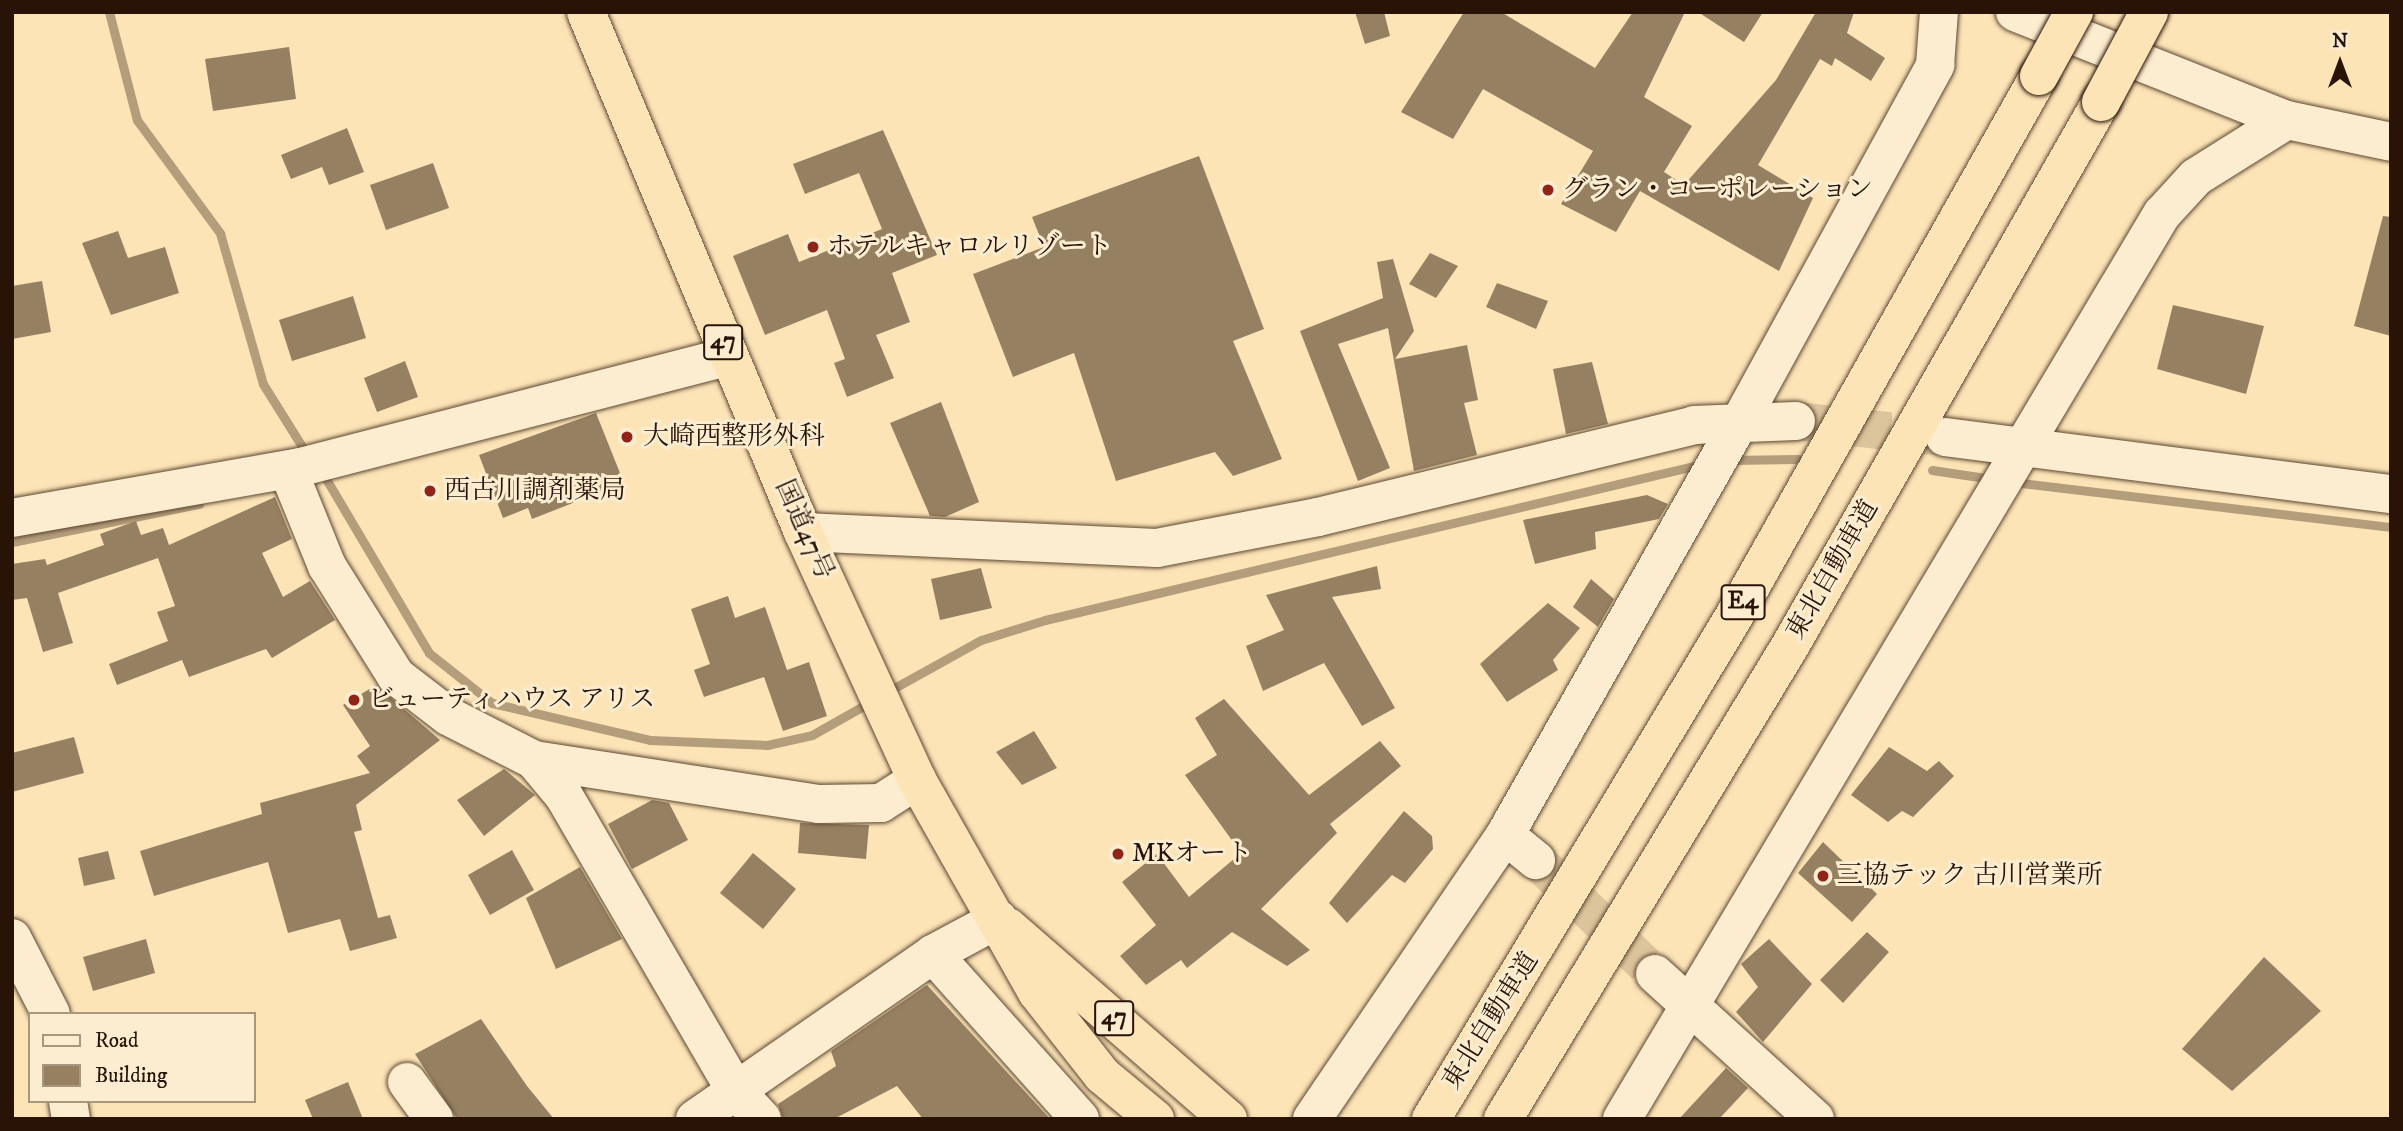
<!DOCTYPE html>
<html>
<head>
<meta charset="utf-8">
<style>
  body { margin:0 }
  #map { position:relative; width:2403px; height:1131px; overflow:hidden; background:#fce4b7; font-family:"IM FELL DW Pica","Noto Serif JP",serif }
  div>[style] { position:absolute }
  [style*='--x'] { left:calc(var(--x)*1px); top:calc(var(--y)*1px); width:calc(var(--w)*1px); rotate:calc(var(--a)*1deg) }
  .stream>* { height:9px; margin:-4.5px; padding:0 4.5px; transform-origin:4.5px; border-radius:4.5px; background:#b49d7b }
  .building>* { inset:0; background:#968062 }
  .minor-tunnel>* { height:38px; margin-top:-19px; transform-origin:0; background:repeating-linear-gradient(90deg,#dcc59c 0 38px,transparent 0 57px) }
  .roads { filter:drop-shadow(0 0 2px #5d4732) drop-shadow(0 0 2px #5d4732) }
  .minor>* { height:38px; margin:-19px; padding:0 19px; transform-origin:19px; border-radius:19px; background:#fdedd0 }
  .highway>* { height:38px; margin:-19px; padding:0 19px; transform-origin:19px; border-radius:19px; background:#fce4b7 }
  .bridges { filter:drop-shadow(0 0 2px #281306) drop-shadow(0 0 2px #281306) }
  .highway-bridge>* { height:38px; margin:-19px; padding:0 19px; transform-origin:19px; border-radius:19px; background:#fce4b7 }
  .dots>* { width:19px; height:19px; translate:-50% -50%; box-sizing:border-box; border:4px solid #fdedd0; border-radius:50% }
  span { translate:-50% -50%; white-space:nowrap; text-align:center; line-height:1.15; -webkit-text-stroke:6px #fdedd0; paint-order:stroke }
  .shield-label span { padding:2px 5px; background:#fdedd0; border:2px solid; border-radius:5px; -webkit-text-stroke-width:0 }
  .shield-label { font-size:24px; color:#281306; font-weight:700 }
  .poi-label { font-size:26px; color:#281306 }
  .left { translate:0 -50%; text-align:left }
  .street-label { font-size:26px; color:#281306 }
  .frame { position:absolute; inset:0; border:14px solid #281306; pointer-events:none }
  .legend { position:absolute; left:28px; top:1012px; width:228px; height:91px; box-sizing:border-box; background:#fdedd0; border:2px solid #a8967f; margin:0; padding:9px 12px; list-style:none; font-size:21px; color:#281306 }
  .legend li { display:flex; align-items:center; gap:14px; height:35px }
  .legend b { width:35px; border:2px solid #a8967f }
  .north { position:absolute; left:2305px; top:28px; width:70px; height:70px; -webkit-text-stroke:5px #fdedd0; paint-order:stroke; rotate:0deg; font-size:19px; font-weight:700; line-height:28px; text-align:center; color:#281306 }
  .north::after { content:''; display:block; margin:auto; width:24px; height:32px; background:#281306; clip-path:polygon(50% 0,100% 100%,50% 72%,0 100%) }
</style>
</head>
<body>
<div id="map">
  <div class="stream">
    <div style="--x:109;--y:12;--w:112;--a:75.5"></div>
    <div style="--x:137;--y:120;--w:140;--a:53.7"></div>
    <div style="--x:220;--y:233;--w:157;--a:74.1"></div>
    <div style="--x:263;--y:384;--w:85;--a:58"></div>
    <div style="--x:1730;--y:460;--w:68;--a:-0.8"></div>
    <div style="--x:1932;--y:470;--w:61;--a:8.5"></div>
    <div style="--x:322;--y:472;--w:210;--a:59.4"></div>
    <div style="--x:429;--y:653;--w:80;--a:38.4"></div>
    <div style="--x:492;--y:703;--w:162;--a:13.2"></div>
    <div style="--x:650;--y:740;--w:117;--a:2.4"></div>
    <div style="--x:767;--y:745;--w:46;--a:-12.5"></div>
    <div style="--x:812;--y:735;--w:69;--a:-29.5"></div>
    <div style="--x:2013;--y:482;--w:381;--a:6.8"></div>
    <div style="--x:12;--y:542;--w:191;--a:-11.5"></div>
    <div style="--x:887;--y:692;--w:107;--a:-29"></div>
    <div style="--x:981;--y:640;--w:67;--a:-17.4"></div>
    <div style="--x:1045;--y:620;--w:675;--a:-13.36"></div>
  </div>
  <div class="building">
    <div style="clip-path:polygon(1355px 12px,1384px 12px,1390px 36px,1365px 44px)"></div>
    <div style="clip-path:polygon(1464px 12px,1501px 12px,1595px 68px,1633px 12px,1685px 12px,1644px 97px,1692px 126px,1664px 172px,1684px 185px,1776px 80px,1816px 12px,1854px 12px,1847px 33px,1885px 58px,1871px 81px,1835px 58px,1832px 66px,1820px 59px,1758px 165px,1813px 198px,1779px 271px,1640px 191px,1616px 232px,1561px 204px,1593px 151px,1483px 89px,1453px 139px,1401px 112px)"></div>
    <div style="clip-path:polygon(1698px 12px,1763px 12px,1744px 42px)"></div>
    <div style="clip-path:polygon(289px 47px,296px 99px,213px 111px,205px 59px)"></div>
    <div style="clip-path:polygon(347px 128px,364px 172px,329px 185px,322px 167px,291px 179px,281px 155px)"></div>
    <div style="clip-path:polygon(883px 130px,937px 255px,892px 273px,910px 322px,876px 335px,894px 378px,847px 397px,834px 363px,845px 359px,827px 310px,765px 335px,733px 256px,788px 234px,799px 262px,882px 229px,859px 173px,805px 194px,793px 164px)"></div>
    <div style="clip-path:polygon(1199px 156px,1264px 329px,1233px 341px,1282px 459px,1233px 476px,1215px 452px,1116px 481px,1074px 353px,1013px 377px,973px 274px,1044px 247px,1032px 217px)"></div>
    <div style="clip-path:polygon(433px 163px,449px 208px,386px 230px,370px 185px)"></div>
    <div style="clip-path:polygon(2383px 216px,2391px 217px,2391px 336px,2354px 326px)"></div>
    <div style="clip-path:polygon(118px 231px,128px 258px,165px 247px,179px 293px,111px 315px,82px 243px)"></div>
    <div style="clip-path:polygon(1430px 253px,1458px 266px,1436px 298px,1409px 284px)"></div>
    <div style="clip-path:polygon(1393px 259px,1414px 331px,1395px 359px,1467px 345px,1478px 400px,1464px 403px,1477px 455px,1414px 471px,1388px 328px,1338px 344px,1390px 468px,1358px 481px,1300px 331px,1383px 298px,1377px 262px)"></div>
    <div style="clip-path:polygon(42px 281px,51px 332px,12px 339px,12px 286px)"></div>
    <div style="clip-path:polygon(1497px 283px,1548px 301px,1536px 329px,1486px 307px)"></div>
    <div style="clip-path:polygon(353px 296px,366px 338px,292px 361px,279px 320px)"></div>
    <div style="clip-path:polygon(2173px 305px,2264px 326px,2246px 394px,2157px 369px)"></div>
    <div style="clip-path:polygon(405px 361px,418px 397px,377px 412px,364px 378px)"></div>
    <div style="clip-path:polygon(1592px 362px,1608px 424px,1566px 434px,1553px 369px)"></div>
    <div style="clip-path:polygon(941px 402px,979px 502px,945px 517px,930px 516px,890px 423px)"></div>
    <div style="clip-path:polygon(596px 413px,624px 483px,532px 519px,528px 508px,503px 518px,479px 455px)"></div>
    <div style="clip-path:polygon(1647px 495px,1668px 504px,1659px 519px,1595px 532px,1596px 549px,1535px 564px,1523px 520px)"></div>
    <div style="clip-path:polygon(275px 497px,292px 539px,262px 553px,283px 597px,310px 581px,335px 620px,272px 658px,266px 649px,189px 677px,182px 660px,117px 685px,109px 664px,168px 641px,157px 612px,175px 606px,158px 558px,58px 593px,73px 643px,43px 652px,27px 598px,12px 600px,12px 564px,45px 559px,47px 565px,104px 545px,100px 534px,136px 521px,141px 535px,163px 528px,169px 545px)"></div>
    <div style="clip-path:polygon(1377px 566px,1381px 589px,1332px 597px,1395px 708px,1362px 726px,1324px 663px,1263px 691px,1246px 646px,1284px 630px,1266px 595px)"></div>
    <div style="clip-path:polygon(981px 568px,992px 608px,940px 620px,931px 579px)"></div>
    <div style="clip-path:polygon(1591px 579px,1614px 599px,1598px 627px,1573px 607px)"></div>
    <div style="clip-path:polygon(728px 596px,735px 618px,765px 607px,787px 670px,809px 662px,827px 716px,783px 731px,764px 677px,704px 697px,694px 670px,710px 664px,691px 609px)"></div>
    <div style="clip-path:polygon(1548px 603px,1580px 628px,1553px 660px,1558px 670px,1507px 702px,1480px 664px)"></div>
    <div style="clip-path:polygon(376px 685px,440px 740px,356px 805px,362px 830px,354px 832px,378px 918px,390px 915px,397px 938px,350px 951px,340px 919px,288px 933px,268px 862px,154px 896px,140px 851px,262px 814px,260px 803px,370px 773px,357px 756px,370px 746px,343px 705px)"></div>
    <div style="clip-path:polygon(1224px 699px,1309px 795px,1380px 741px,1401px 766px,1330px 824px,1337px 833px,1261px 909px,1310px 950px,1287px 966px,1232px 932px,1187px 968px,1181px 960px,1146px 985px,1120px 956px,1156px 925px,1122px 882px,1157px 854px,1189px 897px,1241px 853px,1185px 775px,1217px 755px,1195px 718px)"></div>
    <div style="clip-path:polygon(1034px 731px,1057px 768px,1022px 785px,996px 752px)"></div>
    <div style="clip-path:polygon(74px 737px,84px 773px,12px 792px,12px 753px)"></div>
    <div style="clip-path:polygon(1889px 747px,1927px 771px,1939px 761px,1954px 776px,1913px 817px,1902px 811px,1888px 822px,1851px 795px)"></div>
    <div style="clip-path:polygon(504px 769px,535px 795px,484px 836px,457px 800px)"></div>
    <div style="clip-path:polygon(652px 800px,669px 803px,688px 840px,632px 869px,608px 824px)"></div>
    <div style="clip-path:polygon(1404px 811px,1432px 836px,1433px 849px,1405px 883px,1392px 875px,1347px 923px,1329px 903px)"></div>
    <div style="clip-path:polygon(800px 823px,869px 825px,866px 859px,798px 853px)"></div>
    <div style="clip-path:polygon(1823px 842px,1877px 894px,1852px 922px,1798px 873px)"></div>
    <div style="clip-path:polygon(512px 850px,534px 890px,490px 915px,468px 875px)"></div>
    <div style="clip-path:polygon(108px 851px,115px 879px,84px 886px,78px 858px)"></div>
    <div style="clip-path:polygon(753px 853px,796px 889px,763px 929px,720px 893px)"></div>
    <div style="clip-path:polygon(580px 867px,622px 939px,556px 969px,526px 898px)"></div>
    <div style="clip-path:polygon(1867px 932px,1889px 952px,1843px 1003px,1820px 980px)"></div>
    <div style="clip-path:polygon(146px 939px,155px 973px,93px 991px,83px 957px)"></div>
    <div style="clip-path:polygon(1769px 939px,1812px 984px,1763px 1042px,1736px 1012px,1758px 987px,1741px 964px)"></div>
    <div style="clip-path:polygon(2264px 957px,2321px 1011px,2232px 1091px,2182px 1049px)"></div>
    <div style="clip-path:polygon(927px 985px,1050px 1119px,923px 1119px,897px 1086px,834px 1119px,783px 1119px,778px 1104px,836px 1066px,831px 1051px)"></div>
    <div style="clip-path:polygon(481px 1019px,527px 1086px,554px 1119px,457px 1119px,415px 1054px)"></div>
    <div style="clip-path:polygon(1726px 1068px,1748px 1088px,1719px 1119px,1679px 1119px)"></div>
    <div style="clip-path:polygon(348px 1082px,363px 1119px,313px 1119px,305px 1100px)"></div>
  </div>
  <div class="minor-tunnel">
    <div style="--x:1796;--y:421;--w:149;--a:6.2"></div>
    <div style="--x:1536;--y:860;--w:165;--a:43.8"></div>
  </div>
  <div class="roads">
    <div class="minor">
      <div style="--x:2015;--y:12;--w:293;--a:21.7"></div>
      <div style="--x:2287;--y:120;--w:106;--a:11.9"></div>
      <div style="--x:1945;--y:437;--w:450;--a:7.3"></div>
      <div style="--x:288;--y:470;--w:104;--a:67.9"></div>
      <div style="--x:327;--y:566;--w:130;--a:57.9"></div>
      <div style="--x:396;--y:676;--w:66;--a:37.6"></div>
      <div style="--x:448;--y:716;--w:97;--a:27.1"></div>
      <div style="--x:534;--y:760;--w:288;--a:8.8"></div>
      <div style="--x:819;--y:804;--w:62;--a:-0.9"></div>
      <div style="--x:881;--y:803;--w:43;--a:-32.6"></div>
      <div style="--x:12;--y:518;--w:293;--a:-10"></div>
      <div style="--x:301;--y:467;--w:442;--a:-14.5"></div>
      <div style="--x:803;--y:532;--w:354;--a:2.6"></div>
      <div style="--x:1157;--y:548;--w:164;--a:-10.9"></div>
      <div style="--x:1318;--y:517;--w:387;--a:-13.7"></div>
      <div style="--x:1694;--y:425;--w:102;--a:-2.2"></div>
      <div style="--x:534;--y:760;--w:47;--a:50.2"></div>
      <div style="--x:564;--y:796;--w:341;--a:59.8"></div>
      <div style="--x:736;--y:1091;--w:38;--a:47"></div>
      <div style="--x:1505;--y:835;--w:40;--a:39"></div>
      <div style="--x:12;--y:938;--w:85;--a:62.8"></div>
      <div style="--x:933;--y:954;--w:221;--a:48.3"></div>
      <div style="--x:1655;--y:974;--w:216;--a:42.2"></div>
      <div style="--x:407;--y:1082;--w:46;--a:53.9"></div>
      <div style="--x:68;--y:1101;--w:18;--a:81"></div>
      <div style="--x:695;--y:1119;--w:290;--a:-34.7"></div>
      <div style="--x:933;--y:954;--w:74;--a:-28.3"></div>
      <div style="--x:1312;--y:1119;--w:343;--a:-55.8"></div>
      <div style="--x:1505;--y:835;--w:477;--a:-60.4"></div>
      <div style="--x:1741;--y:420;--w:405;--a:-61.3"></div>
      <div style="--x:1935;--y:65;--w:53;--a:-85.7"></div>
      <div style="--x:1622;--y:1119;--w:1054;--a:-59.18"></div>
      <div style="--x:2162;--y:214;--w:50;--a:-47.4"></div>
      <div style="--x:2196;--y:177;--w:107;--a:-32.1"></div>
    </div>
    <div class="highway">
      <div style="--x:586;--y:12;--w:563;--a:67.35"></div>
      <div style="--x:803;--y:532;--w:273;--a:65.3"></div>
      <div style="--x:917;--y:780;--w:244;--a:60.5"></div>
      <div style="--x:1037;--y:992;--w:105;--a:51.9"></div>
      <div style="--x:1102;--y:1075;--w:69;--a:39.7"></div>
      <div style="--x:1008;--y:927;--w:292;--a:41.1"></div>
      <div style="--x:1431;--y:1119;--w:585;--a:-58.92"></div>
      <div style="--x:1733;--y:618;--w:622;--a:-60.55"></div>
      <div style="--x:1503;--y:1119;--w:553;--a:-58.75"></div>
      <div style="--x:1790;--y:646;--w:627;--a:-60.24"></div>
    </div>
  </div>
  <div class="bridges">
    <div class="highway-bridge">
      <div style="--x:2039;--y:76;--w:73;--a:-61.3"></div>
      <div style="--x:2101;--y:102;--w:102;--a:-61.9"></div>
    </div>
  </div>
  <div class="dots">
    <div style="left:1548px;top:190px;background:#8f2418"></div>
    <div style="left:813px;top:247px;background:#8f2418"></div>
    <div style="left:627px;top:437px;background:#8f2418"></div>
    <div style="left:430px;top:491px;background:#8f2418"></div>
    <div style="left:354px;top:700px;background:#8f2418"></div>
    <div style="left:1118px;top:854px;background:#8f2418"></div>
    <div style="left:1823px;top:876px;background:#8f2418"></div>
  </div>
  <div class="shield-label">
    <span style="left:723px;top:342px">47</span>
    <span style="left:1743px;top:602px">E4</span>
    <span style="left:1114px;top:1018px">47</span>
  </div>
  <div class="poi-label">
    <span class="left" style="left:1562px;top:190px">グラン・コーポレーション</span>
    <span class="left" style="left:827px;top:247px">ホテルキャロルリゾート</span>
    <span class="left" style="left:643px;top:437px">大崎西整形外科</span>
    <span class="left" style="left:444px;top:491px">西古川調剤薬局</span>
    <span class="left" style="left:368px;top:700px">ビューティハウス アリス</span>
    <span class="left" style="left:1132px;top:854px">MKオート</span>
    <span class="left" style="left:1837px;top:876px">三協テック 古川営業所</span>
  </div>
  <div class="street-label">
    <span style="left:804px;top:530px;rotate:66deg">国道47号</span>
    <span style="left:1833px;top:570px;rotate:-60deg">東北自動車道</span>
    <span style="left:1491px;top:1021px;rotate:-58deg">東北自動車道</span>
  </div>
  <div class="frame"></div>
  <ul class="legend">
  <li><b style="height:9px;background:#fdedd0"></b>Road</li>
  <li><b style="height:19px;background:#968062"></b>Building</li>
  </ul>
  <div class="north">N</div>
</div>
</body>
</html>
